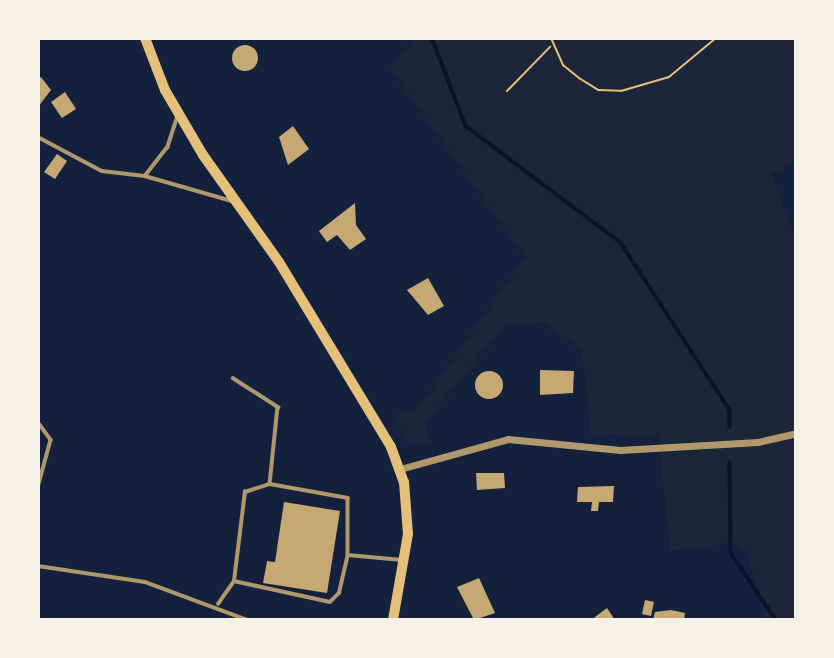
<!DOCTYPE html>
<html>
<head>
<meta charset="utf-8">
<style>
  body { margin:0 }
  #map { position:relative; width:834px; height:658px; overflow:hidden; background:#14213d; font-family:Georgia,serif }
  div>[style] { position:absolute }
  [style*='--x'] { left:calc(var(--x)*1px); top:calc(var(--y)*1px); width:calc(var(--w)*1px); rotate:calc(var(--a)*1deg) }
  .green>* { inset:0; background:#1d2539 }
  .stream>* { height:3.5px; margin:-1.75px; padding:0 1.75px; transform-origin:1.75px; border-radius:1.75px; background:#0b132b }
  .building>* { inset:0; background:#c6a872 }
  .round { border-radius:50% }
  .path>* { height:2px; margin:-1px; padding:0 1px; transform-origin:1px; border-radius:1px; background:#e5c07b }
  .service>* { height:3.5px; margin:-1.75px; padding:0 1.75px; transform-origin:1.75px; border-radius:1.75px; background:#b1986c }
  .minor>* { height:7px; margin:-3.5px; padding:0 3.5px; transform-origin:3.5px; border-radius:3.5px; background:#b1986c }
  .secondary>* { height:10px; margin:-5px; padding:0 5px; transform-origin:5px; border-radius:5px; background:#e5c07b }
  span { translate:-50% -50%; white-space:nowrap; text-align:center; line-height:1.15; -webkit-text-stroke:6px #f6f1e7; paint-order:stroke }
  .frame { position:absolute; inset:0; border:40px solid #f6f1e7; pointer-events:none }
</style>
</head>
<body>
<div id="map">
  <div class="green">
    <div style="clip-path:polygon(413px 39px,795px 39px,795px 164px,771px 173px,795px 238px,795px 619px,765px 619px,747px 551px,733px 542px,670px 551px,659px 437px,591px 433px,582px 349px,542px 322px,504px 326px,424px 424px,432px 443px,418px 447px,407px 441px,395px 417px,419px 408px,525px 257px,390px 68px)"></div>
  </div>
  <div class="stream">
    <div style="--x:432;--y:38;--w:94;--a:68.9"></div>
    <div style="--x:466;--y:126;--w:194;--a:37"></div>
    <div style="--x:621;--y:243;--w:199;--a:56.9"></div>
    <div style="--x:730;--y:410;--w:17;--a:90"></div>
    <div style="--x:730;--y:462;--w:91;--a:89.4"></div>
    <div style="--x:731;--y:553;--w:81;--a:56.1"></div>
  </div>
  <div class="building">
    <div class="round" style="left:232px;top:45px;width:26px;height:26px"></div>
    <div style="clip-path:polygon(41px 77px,51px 90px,38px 107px,38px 79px)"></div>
    <div style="clip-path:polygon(65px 92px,76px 109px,62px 118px,51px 102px)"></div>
    <div style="clip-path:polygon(293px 126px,309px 149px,288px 165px,279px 137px)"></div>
    <div style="clip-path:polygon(57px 154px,67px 161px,55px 179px,44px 172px)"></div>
    <div style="clip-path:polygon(355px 203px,356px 225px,366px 239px,350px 250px,337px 235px,327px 242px,319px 231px)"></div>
    <div style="clip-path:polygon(428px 278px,444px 306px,428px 315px,407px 290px)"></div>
    <div style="clip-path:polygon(540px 370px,574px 371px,573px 393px,540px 395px)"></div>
    <div class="round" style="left:475px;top:371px;width:28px;height:28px"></div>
    <div style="clip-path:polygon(476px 473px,504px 473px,505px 488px,477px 490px)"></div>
    <div style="clip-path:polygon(614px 486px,613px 502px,599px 502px,598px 511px,591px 511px,592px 502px,577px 502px,578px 487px)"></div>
    <div style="clip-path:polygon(284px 502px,340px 511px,327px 593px,263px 583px,267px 561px,275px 562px)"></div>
    <div style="clip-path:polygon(479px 578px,495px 613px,474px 620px,457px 587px)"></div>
    <div style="clip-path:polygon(645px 600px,654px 602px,651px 616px,642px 614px)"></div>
    <div style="clip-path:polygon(607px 608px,615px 620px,591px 620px)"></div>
    <div style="clip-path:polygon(671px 610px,685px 613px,684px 620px,653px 620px,655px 612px)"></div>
  </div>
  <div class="path">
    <div style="--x:551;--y:38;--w:30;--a:66"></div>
    <div style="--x:563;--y:65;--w:21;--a:39"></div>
    <div style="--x:579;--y:78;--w:22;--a:32"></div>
    <div style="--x:598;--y:90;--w:23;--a:2"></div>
    <div style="--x:621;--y:91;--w:50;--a:-16.3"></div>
    <div style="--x:669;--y:77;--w:61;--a:-39.7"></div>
    <div style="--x:507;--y:91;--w:62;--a:-45.7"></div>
  </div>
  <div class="service">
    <div style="--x:178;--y:116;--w:33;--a:108"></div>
    <div style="--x:168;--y:147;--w:37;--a:128"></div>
    <div style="--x:145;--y:176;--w:91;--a:16"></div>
    <div style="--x:38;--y:137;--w:72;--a:28"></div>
    <div style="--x:102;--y:171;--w:43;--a:6.6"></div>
    <div style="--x:233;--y:378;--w:54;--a:32.8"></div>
    <div style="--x:278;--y:407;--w:77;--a:95.9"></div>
    <div style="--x:270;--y:484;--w:79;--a:10.2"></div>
    <div style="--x:348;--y:498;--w:57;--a:90"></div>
    <div style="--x:348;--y:555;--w:54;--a:5.3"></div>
    <div style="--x:38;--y:422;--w:22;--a:54"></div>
    <div style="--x:51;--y:440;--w:50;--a:105.2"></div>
    <div style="--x:38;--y:566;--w:108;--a:8.5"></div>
    <div style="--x:145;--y:582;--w:110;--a:20.3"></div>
    <div style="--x:234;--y:581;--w:90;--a:-83"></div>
    <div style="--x:245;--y:492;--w:26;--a:-18"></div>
    <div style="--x:218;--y:604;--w:28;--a:-55"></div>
    <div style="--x:234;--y:581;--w:98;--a:12.3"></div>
    <div style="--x:330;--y:602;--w:13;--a:-45"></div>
    <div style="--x:339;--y:593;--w:39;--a:-77"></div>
  </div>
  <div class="minor">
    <div style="--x:400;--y:469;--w:112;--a:-15.5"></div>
    <div style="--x:508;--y:439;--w:113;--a:5.6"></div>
    <div style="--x:620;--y:450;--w:138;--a:-3.3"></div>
    <div style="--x:758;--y:442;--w:39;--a:-13"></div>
  </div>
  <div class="secondary">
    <div style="--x:145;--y:38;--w:56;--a:69"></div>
    <div style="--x:165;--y:90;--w:75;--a:59.7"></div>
    <div style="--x:203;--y:155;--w:131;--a:54.6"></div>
    <div style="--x:279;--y:262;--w:216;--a:58.8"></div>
    <div style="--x:391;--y:447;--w:37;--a:70"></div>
    <div style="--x:404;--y:482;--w:52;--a:85.6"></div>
    <div style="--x:408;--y:534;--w:87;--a:99.9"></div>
  </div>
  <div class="frame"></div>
</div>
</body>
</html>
